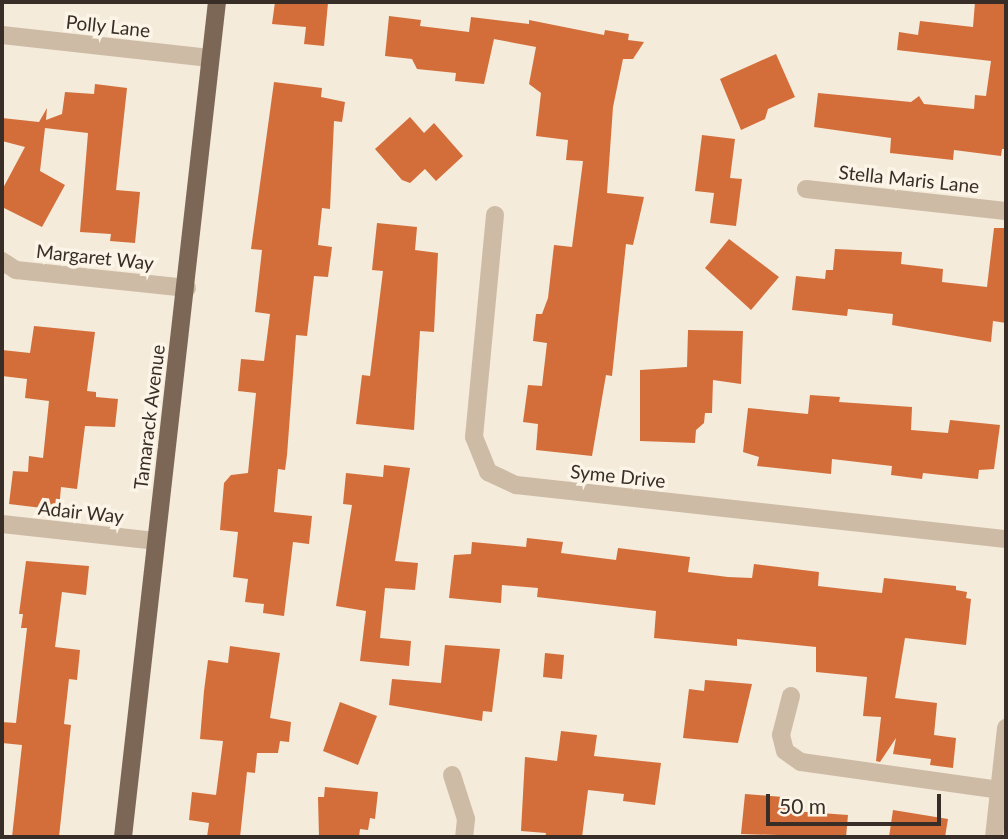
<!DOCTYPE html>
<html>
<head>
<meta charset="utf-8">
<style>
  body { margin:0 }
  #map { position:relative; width:1008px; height:839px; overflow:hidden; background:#f4ebda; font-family:Lato,sans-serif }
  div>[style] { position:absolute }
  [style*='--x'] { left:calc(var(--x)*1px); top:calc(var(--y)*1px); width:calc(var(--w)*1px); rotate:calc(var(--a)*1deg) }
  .building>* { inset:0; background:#d36e3a }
  .minor>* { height:18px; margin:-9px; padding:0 9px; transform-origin:9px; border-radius:9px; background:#cebba5 }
  .major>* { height:18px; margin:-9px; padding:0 9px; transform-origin:9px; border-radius:9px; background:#7c6756 }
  span { translate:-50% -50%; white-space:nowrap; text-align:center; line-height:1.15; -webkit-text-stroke:7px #fbf4e7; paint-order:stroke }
  .street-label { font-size:19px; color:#392e27 }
  .frame { position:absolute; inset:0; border:4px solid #392e27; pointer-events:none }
  .scale { position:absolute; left:766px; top:794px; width:175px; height:32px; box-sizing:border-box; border:4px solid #392e27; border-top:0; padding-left:9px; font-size:21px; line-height:24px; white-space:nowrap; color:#392e27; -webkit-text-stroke:5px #fbf4e7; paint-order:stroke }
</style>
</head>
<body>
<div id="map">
  <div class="building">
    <div style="clip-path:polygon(275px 2px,328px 3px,324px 46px,304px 44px,306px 27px,272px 24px)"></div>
    <div style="clip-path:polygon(975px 2px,1006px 2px,1006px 149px,1002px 149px,1001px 156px,954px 150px,953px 160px,890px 153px,891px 138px,814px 127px,818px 93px,911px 102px,919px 96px,924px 104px,974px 109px,975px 95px,986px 96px,991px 61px,897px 50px,899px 32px,918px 35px,920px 21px,973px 27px)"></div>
    <div style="clip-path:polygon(389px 16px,421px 20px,420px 26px,469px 32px,471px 17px,529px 24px,529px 20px,604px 35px,605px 30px,629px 34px,628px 40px,644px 42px,633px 59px,623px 59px,613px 107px,607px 193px,644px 197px,633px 245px,626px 244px,612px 376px,606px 375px,592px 456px,536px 450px,538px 424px,523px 422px,528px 385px,542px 386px,547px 343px,533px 341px,536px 314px,542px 314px,548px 298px,554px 245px,572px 247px,583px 161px,566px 160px,568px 140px,536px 136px,541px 93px,529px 84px,536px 47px,494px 39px,484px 84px,455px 81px,456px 73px,417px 69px,412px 59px,385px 56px)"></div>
    <div style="clip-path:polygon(776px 54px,795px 97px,768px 109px,765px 119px,741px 130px,720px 79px)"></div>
    <div style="clip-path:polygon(274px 82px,322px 88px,321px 97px,345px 102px,342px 122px,334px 121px,330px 209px,322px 208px,318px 245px,332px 247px,328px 277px,314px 276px,307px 336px,296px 335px,287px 455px,285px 470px,278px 469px,274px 512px,312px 516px,309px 544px,293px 542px,284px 616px,263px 613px,264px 604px,245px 602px,248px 579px,233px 577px,238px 532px,220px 530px,224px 483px,231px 475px,248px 473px,256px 393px,238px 391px,241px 359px,264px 361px,270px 314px,255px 312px,262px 250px,251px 249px)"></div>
    <div style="clip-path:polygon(95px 84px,127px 88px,116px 190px,140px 192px,135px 243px,110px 241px,111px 234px,80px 232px,88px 133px,45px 128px,40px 171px,65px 185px,42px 227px,2px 207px,2px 190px,25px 147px,2px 141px,2px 118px,39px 122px,47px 108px,46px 120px,62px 114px,65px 92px,94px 94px)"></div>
    <div style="clip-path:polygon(410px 117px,424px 133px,434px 123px,463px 156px,436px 181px,425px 169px,410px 183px,402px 180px,375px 149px)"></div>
    <div style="clip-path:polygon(702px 135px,735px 139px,730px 178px,742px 179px,736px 226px,710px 223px,714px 193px,695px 191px)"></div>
    <div style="clip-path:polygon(377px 223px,417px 227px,415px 250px,438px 253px,434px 332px,420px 331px,414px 430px,356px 424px,362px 375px,370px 376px,383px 271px,372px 270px)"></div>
    <div style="clip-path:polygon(994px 228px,1006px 228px,1006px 323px,993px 321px,991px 342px,892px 325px,893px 314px,848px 309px,847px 316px,792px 310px,796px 276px,825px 279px,826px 270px,833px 270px,835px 249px,902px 252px,901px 264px,943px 269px,942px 282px,987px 287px)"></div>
    <div style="clip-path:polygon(729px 239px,779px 277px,751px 310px,705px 268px)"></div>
    <div style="clip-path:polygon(34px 326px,95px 332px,87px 391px,96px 392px,96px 397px,118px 399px,115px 427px,85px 426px,77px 489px,61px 487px,59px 510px,9px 504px,13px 471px,28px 472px,29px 456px,43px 458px,49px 401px,25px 398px,27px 379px,2px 376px,2px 350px,30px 353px)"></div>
    <div style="clip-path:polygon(688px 330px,743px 331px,741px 384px,713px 380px,712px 413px,705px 413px,704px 423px,696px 430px,695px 443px,640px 441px,640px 370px,687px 367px)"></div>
    <div style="clip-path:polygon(810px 395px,840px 397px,839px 402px,912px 407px,911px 430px,948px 433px,950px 420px,1000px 425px,994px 469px,979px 470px,978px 479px,923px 473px,922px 479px,891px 475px,892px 466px,832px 459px,831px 474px,757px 466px,759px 457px,743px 452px,748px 408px,808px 414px)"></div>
    <div style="clip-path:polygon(384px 465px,410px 468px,395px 561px,418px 563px,415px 590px,385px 588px,380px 638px,411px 641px,409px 666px,360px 661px,366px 611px,336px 606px,352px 505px,343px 504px,346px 473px,383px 477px)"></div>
    <div style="clip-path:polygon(527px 538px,563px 542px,561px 553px,616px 560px,618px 548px,690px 557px,688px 572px,728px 577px,752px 578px,754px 564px,819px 572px,818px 586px,844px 589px,882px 593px,884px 578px,956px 586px,956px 590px,967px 592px,966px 598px,971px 599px,966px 645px,905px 638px,895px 698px,937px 703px,934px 735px,956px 738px,953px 768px,930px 765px,931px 759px,893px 754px,896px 738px,880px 762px,876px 761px,881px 717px,863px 716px,867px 677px,816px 672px,816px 647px,737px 639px,737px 646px,654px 638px,656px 611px,537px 597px,538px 588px,502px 585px,501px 603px,449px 598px,454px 555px,471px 554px,472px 542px,526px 547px)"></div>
    <div style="clip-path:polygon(26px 561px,89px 566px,86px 595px,62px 592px,55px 647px,80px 650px,77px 680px,69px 679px,64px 724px,71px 725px,59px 837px,12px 837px,22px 745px,2px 743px,2px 722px,16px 723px,27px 628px,21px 628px,23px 614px,19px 614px)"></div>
    <div style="clip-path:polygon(445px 645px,500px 649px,492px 712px,483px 711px,482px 721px,389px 705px,392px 679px,441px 683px)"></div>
    <div style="clip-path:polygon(230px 646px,280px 653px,270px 718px,291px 722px,289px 742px,280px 741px,278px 753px,257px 753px,255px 773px,247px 772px,240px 837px,207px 837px,209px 823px,189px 820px,192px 792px,216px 795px,223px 741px,200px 739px,204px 691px,208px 660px,228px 663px)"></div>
    <div style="clip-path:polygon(545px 653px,564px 655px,562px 679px,543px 677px)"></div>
    <div style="clip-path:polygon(705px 680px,752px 684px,738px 743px,683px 738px,689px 689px,704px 691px)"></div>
    <div style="clip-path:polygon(340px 702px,377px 716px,358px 765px,323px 751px)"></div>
    <div style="clip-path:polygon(561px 731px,597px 735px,594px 756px,661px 763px,655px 805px,623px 801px,624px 794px,588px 790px,582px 837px,545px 837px,546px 833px,521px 831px,525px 757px,557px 761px)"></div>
    <div style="clip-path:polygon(325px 787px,378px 792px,375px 819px,370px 818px,368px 830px,360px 829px,359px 837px,319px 837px,318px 797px,324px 797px)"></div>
    <div style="clip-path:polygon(745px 794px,783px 797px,782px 806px,793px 807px,793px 811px,848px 815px,846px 837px,741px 834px)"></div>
    <div style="clip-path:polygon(893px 810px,948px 819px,945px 837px,889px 837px)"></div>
  </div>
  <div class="minor">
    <div style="--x:2;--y:35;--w:209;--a:6.3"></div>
    <div style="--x:806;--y:189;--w:201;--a:6.3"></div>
    <div style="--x:495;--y:215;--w:223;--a:95.4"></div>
    <div style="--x:474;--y:437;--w:38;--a:68"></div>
    <div style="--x:488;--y:472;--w:31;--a:25"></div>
    <div style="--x:516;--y:485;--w:493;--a:6.3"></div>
    <div style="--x:2;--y:261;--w:17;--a:33"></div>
    <div style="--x:16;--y:270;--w:172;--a:6"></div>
    <div style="--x:2;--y:524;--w:154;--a:6.3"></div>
    <div style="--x:791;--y:696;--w:40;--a:104.4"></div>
    <div style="--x:781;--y:735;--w:16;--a:76"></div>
    <div style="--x:785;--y:751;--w:19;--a:35"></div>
    <div style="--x:801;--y:762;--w:200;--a:8"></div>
    <div style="--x:452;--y:775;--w:46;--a:72.3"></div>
    <div style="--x:466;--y:819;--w:18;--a:96"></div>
    <div style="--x:994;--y:837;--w:110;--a:-83.7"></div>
  </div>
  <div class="major">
    <div style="--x:123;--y:837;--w:840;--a:-83.58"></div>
  </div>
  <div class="street-label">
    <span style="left:108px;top:26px;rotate:6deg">Polly Lane</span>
    <span style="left:909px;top:179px;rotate:6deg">Stella Maris Lane</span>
    <span style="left:95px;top:257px;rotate:6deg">Margaret Way</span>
    <span style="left:149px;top:417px;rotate:-83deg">Tamarack Avenue</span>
    <span style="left:618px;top:476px;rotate:6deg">Syme Drive</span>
    <span style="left:81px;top:512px;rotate:6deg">Adair Way</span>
  </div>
  <div class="frame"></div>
  <div class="scale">50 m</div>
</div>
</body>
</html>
